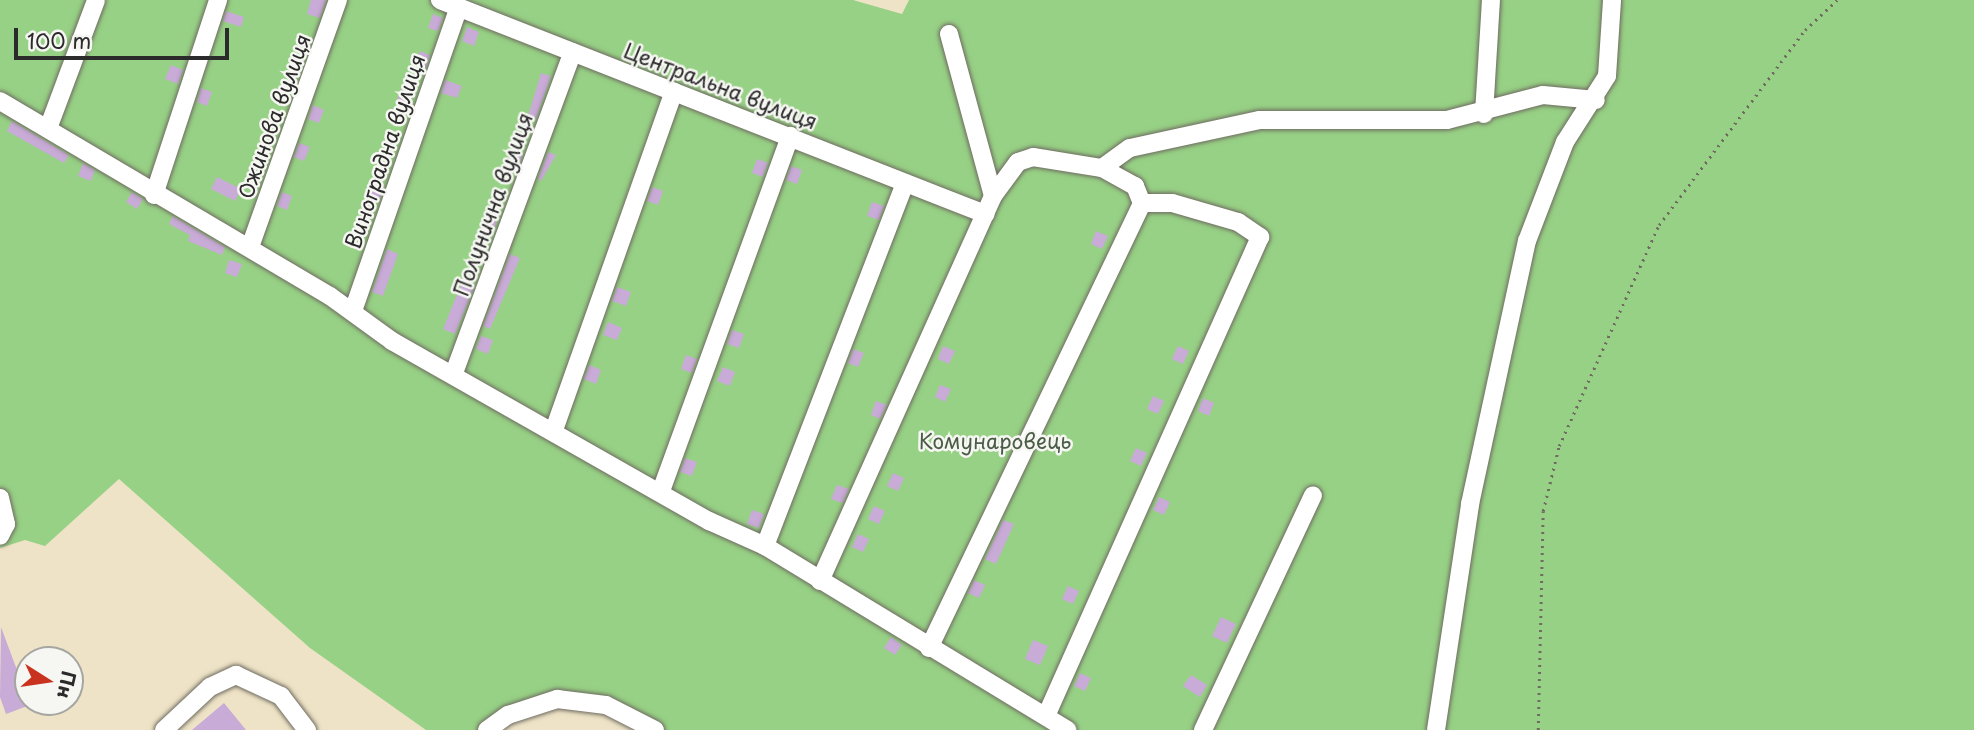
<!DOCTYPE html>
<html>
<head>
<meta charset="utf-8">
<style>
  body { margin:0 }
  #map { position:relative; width:1974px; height:730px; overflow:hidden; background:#eee3c6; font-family:"Playpen Sans",sans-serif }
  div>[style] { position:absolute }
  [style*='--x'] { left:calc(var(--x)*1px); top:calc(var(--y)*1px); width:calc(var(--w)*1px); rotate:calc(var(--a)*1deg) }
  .green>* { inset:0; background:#97d185 }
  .building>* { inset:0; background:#c8abd6 }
  .path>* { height:2.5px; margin-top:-1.25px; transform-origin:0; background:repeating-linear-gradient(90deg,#6f6b61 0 2px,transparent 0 7px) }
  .roads { filter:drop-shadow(0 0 2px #6f6b61) drop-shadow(0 0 2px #6f6b61) }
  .minor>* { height:18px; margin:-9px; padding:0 9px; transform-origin:9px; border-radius:9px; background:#fff }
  span { translate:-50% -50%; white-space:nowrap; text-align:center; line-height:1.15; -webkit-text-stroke:5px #f6f6f2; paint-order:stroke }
  .street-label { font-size:21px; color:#2b2b2b }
  .park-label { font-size:21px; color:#4b5d46 }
  .north { position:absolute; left:14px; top:646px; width:70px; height:70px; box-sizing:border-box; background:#f6f6f2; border:2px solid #a5a5a2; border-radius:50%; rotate:102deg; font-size:19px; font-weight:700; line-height:28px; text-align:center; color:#2b2b2b }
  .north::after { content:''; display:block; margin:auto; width:24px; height:32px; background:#c8321e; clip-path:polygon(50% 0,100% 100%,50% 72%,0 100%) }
  .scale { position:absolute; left:14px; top:28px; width:215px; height:32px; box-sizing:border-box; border:4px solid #2b2b2b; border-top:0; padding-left:9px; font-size:21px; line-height:24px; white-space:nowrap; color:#2b2b2b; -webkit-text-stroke:5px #f6f6f2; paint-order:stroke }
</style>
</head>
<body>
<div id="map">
  <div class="green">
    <div style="clip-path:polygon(0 0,853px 0,902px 14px,909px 0,1974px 0,1974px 730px,655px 730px,557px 699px,487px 730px,426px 730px,310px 648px,119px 479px,45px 546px,25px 540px,0 548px,9px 501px,0 488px)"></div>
  </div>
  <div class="building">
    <div style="clip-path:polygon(311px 0,326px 0,320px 18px,307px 14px)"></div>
    <div style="clip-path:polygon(226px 11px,244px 17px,241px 27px,223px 21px)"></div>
    <div style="clip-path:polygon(433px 14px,443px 18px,438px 31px,428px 28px)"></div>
    <div style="clip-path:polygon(467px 27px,479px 32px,474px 46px,462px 41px)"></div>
    <div style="clip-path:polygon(420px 51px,430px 55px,426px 68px,415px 64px)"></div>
    <div style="clip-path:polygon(171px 65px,183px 70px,178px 84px,165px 79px)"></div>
    <div style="clip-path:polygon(541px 73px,551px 76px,536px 119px,528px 116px)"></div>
    <div style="clip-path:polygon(445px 80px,462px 86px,457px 98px,441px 93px)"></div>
    <div style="clip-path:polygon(402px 87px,415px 91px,409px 105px,397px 100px)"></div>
    <div style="clip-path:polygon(201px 88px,212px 92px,207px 106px,197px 102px)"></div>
    <div style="clip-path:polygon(313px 105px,324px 110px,319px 123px,308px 119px)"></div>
    <div style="clip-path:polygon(12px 121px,69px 155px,64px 163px,7px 131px)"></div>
    <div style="clip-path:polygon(388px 132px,400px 136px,395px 150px,383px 146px)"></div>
    <div style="clip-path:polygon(299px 143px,310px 147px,304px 161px,294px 157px)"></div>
    <div style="clip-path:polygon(512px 150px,523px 154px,518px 168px,506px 164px)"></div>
    <div style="clip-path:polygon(548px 152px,556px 155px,541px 181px,538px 179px)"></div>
    <div style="clip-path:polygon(757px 159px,768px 163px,763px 177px,752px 173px)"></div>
    <div style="clip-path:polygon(83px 163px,95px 170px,91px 181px,78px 176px)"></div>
    <div style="clip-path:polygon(791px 166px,802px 170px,797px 184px,786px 180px)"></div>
    <div style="clip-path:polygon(217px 177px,241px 189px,235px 201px,211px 189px)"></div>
    <div style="clip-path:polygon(373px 184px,384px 188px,379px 202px,368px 198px)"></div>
    <div style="clip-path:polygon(652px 187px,663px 191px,658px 205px,647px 201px)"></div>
    <div style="clip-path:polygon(132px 192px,143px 199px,137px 209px,126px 202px)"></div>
    <div style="clip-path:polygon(282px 192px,292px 196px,287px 210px,277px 206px)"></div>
    <div style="clip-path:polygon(872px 202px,884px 206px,879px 220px,867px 216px)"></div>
    <div style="clip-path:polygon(173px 216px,225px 247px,222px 255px,188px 241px,190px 235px,169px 224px)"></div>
    <div style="clip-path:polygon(485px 217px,497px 221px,492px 235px,480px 231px)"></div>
    <div style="clip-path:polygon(1096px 231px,1108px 236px,1102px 249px,1091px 244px)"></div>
    <div style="clip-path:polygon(387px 249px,398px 254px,383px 296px,372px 292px)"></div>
    <div style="clip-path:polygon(510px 254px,520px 258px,490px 329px,483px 326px)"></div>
    <div style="clip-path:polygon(229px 260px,242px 264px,237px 277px,225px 273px)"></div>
    <div style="clip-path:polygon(463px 280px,475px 285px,455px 334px,443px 329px)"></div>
    <div style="clip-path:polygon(617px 287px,631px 292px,626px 306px,612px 301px)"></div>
    <div style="clip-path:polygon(608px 322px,622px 328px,617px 340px,603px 335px)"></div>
    <div style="clip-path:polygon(732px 330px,744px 334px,739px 348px,727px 344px)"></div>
    <div style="clip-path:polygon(481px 336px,493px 340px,488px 354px,476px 349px)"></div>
    <div style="clip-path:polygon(943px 346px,955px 351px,949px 364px,938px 359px)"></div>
    <div style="clip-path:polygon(1178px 346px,1189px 351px,1183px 364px,1172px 359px)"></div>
    <div style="clip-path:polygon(853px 349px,864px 353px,858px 367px,848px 363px)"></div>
    <div style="clip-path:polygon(686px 355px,697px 359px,692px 373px,681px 369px)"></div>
    <div style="clip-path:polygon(589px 365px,601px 370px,596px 384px,584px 379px)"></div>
    <div style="clip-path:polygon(723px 367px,735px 372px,730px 386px,717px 381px)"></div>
    <div style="clip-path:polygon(940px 385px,951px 389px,945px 402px,935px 397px)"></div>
    <div style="clip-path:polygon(1153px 396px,1164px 401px,1158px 414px,1147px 409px)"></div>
    <div style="clip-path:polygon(1203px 398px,1214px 403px,1209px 416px,1198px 411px)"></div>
    <div style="clip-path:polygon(876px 401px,887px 405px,880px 419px,871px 415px)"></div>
    <div style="clip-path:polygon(1136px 448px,1147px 453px,1141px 466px,1130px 461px)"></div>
    <div style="clip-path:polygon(685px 458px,697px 462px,692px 476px,680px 472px)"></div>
    <div style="clip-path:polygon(893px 473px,904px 478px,898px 491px,887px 486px)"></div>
    <div style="clip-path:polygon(837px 485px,849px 489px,843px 503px,831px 499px)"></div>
    <div style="clip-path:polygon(1159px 497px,1170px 502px,1164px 515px,1153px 510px)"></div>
    <div style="clip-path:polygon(874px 506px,885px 511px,879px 524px,868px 519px)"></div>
    <div style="clip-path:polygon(752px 510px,764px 514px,759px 528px,747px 524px)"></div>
    <div style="clip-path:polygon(1003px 520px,1014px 524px,996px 564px,985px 559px)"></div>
    <div style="clip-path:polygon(858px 534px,869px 539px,863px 552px,852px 547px)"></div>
    <div style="clip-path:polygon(974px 580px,985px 585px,979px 598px,968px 593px)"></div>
    <div style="clip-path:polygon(1068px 586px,1079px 591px,1073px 604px,1062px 599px)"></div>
    <div style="clip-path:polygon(1221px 617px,1236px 624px,1227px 643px,1212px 636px)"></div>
    <div style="clip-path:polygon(1px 627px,30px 705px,6px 714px,0 697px)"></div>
    <div style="clip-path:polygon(891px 637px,902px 645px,895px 655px,884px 648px)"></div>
    <div style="clip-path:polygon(1033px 640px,1048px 646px,1040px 665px,1025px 659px)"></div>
    <div style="clip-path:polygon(1080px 673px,1091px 678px,1085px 691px,1074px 686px)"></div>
    <div style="clip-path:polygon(1191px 675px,1207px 685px,1200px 697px,1183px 686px)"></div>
    <div style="clip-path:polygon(224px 703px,246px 730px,192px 730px)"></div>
  </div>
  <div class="path">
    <div style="--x:1538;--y:730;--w:219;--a:-88.7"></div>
    <div style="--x:1543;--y:511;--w:67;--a:-76.2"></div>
    <div style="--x:1559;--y:446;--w:243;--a:-65.7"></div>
    <div style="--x:1659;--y:225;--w:244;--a:-53.2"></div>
    <div style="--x:1805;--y:30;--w:44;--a:-43.2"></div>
  </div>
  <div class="roads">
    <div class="minor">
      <div style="--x:440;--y:0;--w:586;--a:21.44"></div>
      <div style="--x:949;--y:34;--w:168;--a:74.8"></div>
      <div style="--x:0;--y:101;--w:383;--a:30.6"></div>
      <div style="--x:330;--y:296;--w:77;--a:36"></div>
      <div style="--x:392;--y:341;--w:365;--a:29.6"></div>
      <div style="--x:709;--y:521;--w:61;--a:24.1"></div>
      <div style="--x:765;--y:546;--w:354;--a:31.3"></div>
      <div style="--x:1484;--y:114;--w:114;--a:-86.5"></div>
      <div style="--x:49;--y:126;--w:134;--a:-69.5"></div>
      <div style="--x:1102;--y:168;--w:34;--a:-36"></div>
      <div style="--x:1130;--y:148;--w:133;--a:-12.2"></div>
      <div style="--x:1260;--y:120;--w:187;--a:0"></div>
      <div style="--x:1447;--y:120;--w:99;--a:-14.6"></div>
      <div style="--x:1543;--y:95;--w:53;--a:5.4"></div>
      <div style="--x:154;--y:195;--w:205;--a:-71.8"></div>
      <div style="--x:250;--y:247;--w:262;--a:-70.4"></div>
      <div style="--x:353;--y:311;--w:322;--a:-70.8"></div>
      <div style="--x:454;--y:373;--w:342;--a:-69.7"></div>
      <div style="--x:554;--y:430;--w:359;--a:-70.5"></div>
      <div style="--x:661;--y:491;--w:378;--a:-70"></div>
      <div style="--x:0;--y:498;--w:27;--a:77"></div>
      <div style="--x:6;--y:524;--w:13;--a:117"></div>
      <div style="--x:765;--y:546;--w:389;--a:-68.9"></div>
      <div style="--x:820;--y:581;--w:422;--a:-65.8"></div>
      <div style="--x:993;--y:196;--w:42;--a:-53.7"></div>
      <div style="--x:1018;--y:162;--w:16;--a:-18"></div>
      <div style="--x:1033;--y:157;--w:70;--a:9.1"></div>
      <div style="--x:1102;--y:168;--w:38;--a:29"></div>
      <div style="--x:1135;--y:186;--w:18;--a:68"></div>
      <div style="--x:1142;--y:203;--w:30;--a:0"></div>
      <div style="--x:1172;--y:203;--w:69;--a:16.1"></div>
      <div style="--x:1238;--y:222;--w:27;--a:34"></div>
      <div style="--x:1260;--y:237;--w:525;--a:114.07"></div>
      <div style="--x:929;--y:648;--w:493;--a:-64.4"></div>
      <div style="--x:164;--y:730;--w:63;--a:-43.1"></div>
      <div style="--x:210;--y:687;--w:29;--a:-25"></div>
      <div style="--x:236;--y:675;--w:50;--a:25"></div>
      <div style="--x:281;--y:696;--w:43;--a:52.6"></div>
      <div style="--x:487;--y:730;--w:26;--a:-36"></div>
      <div style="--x:508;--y:715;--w:52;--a:-18.1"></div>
      <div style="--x:557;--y:699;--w:49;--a:7"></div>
      <div style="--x:606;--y:705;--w:55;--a:27"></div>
      <div style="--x:1203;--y:730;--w:259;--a:-64.9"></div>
      <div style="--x:1436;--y:730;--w:229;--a:-81.4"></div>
      <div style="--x:1470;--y:504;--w:269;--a:-77.8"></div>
      <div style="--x:1527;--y:241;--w:106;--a:-69"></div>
      <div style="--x:1565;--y:142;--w:78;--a:-57.5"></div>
      <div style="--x:1607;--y:76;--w:76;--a:-86.2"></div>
    </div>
  </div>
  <div class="street-label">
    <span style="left:721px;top:85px;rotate:21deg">Центральна вулиця</span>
    <span style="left:273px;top:116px;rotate:-70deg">Ожинова вулиця</span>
    <span style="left:384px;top:151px;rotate:-71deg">Виноградна вулиця</span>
    <span style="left:492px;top:204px;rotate:-70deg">Полунична вулиця</span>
  </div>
  <div class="park-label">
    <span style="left:995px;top:440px">Комунаровець</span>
  </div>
  <div class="north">Пн</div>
  <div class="scale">100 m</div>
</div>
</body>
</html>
